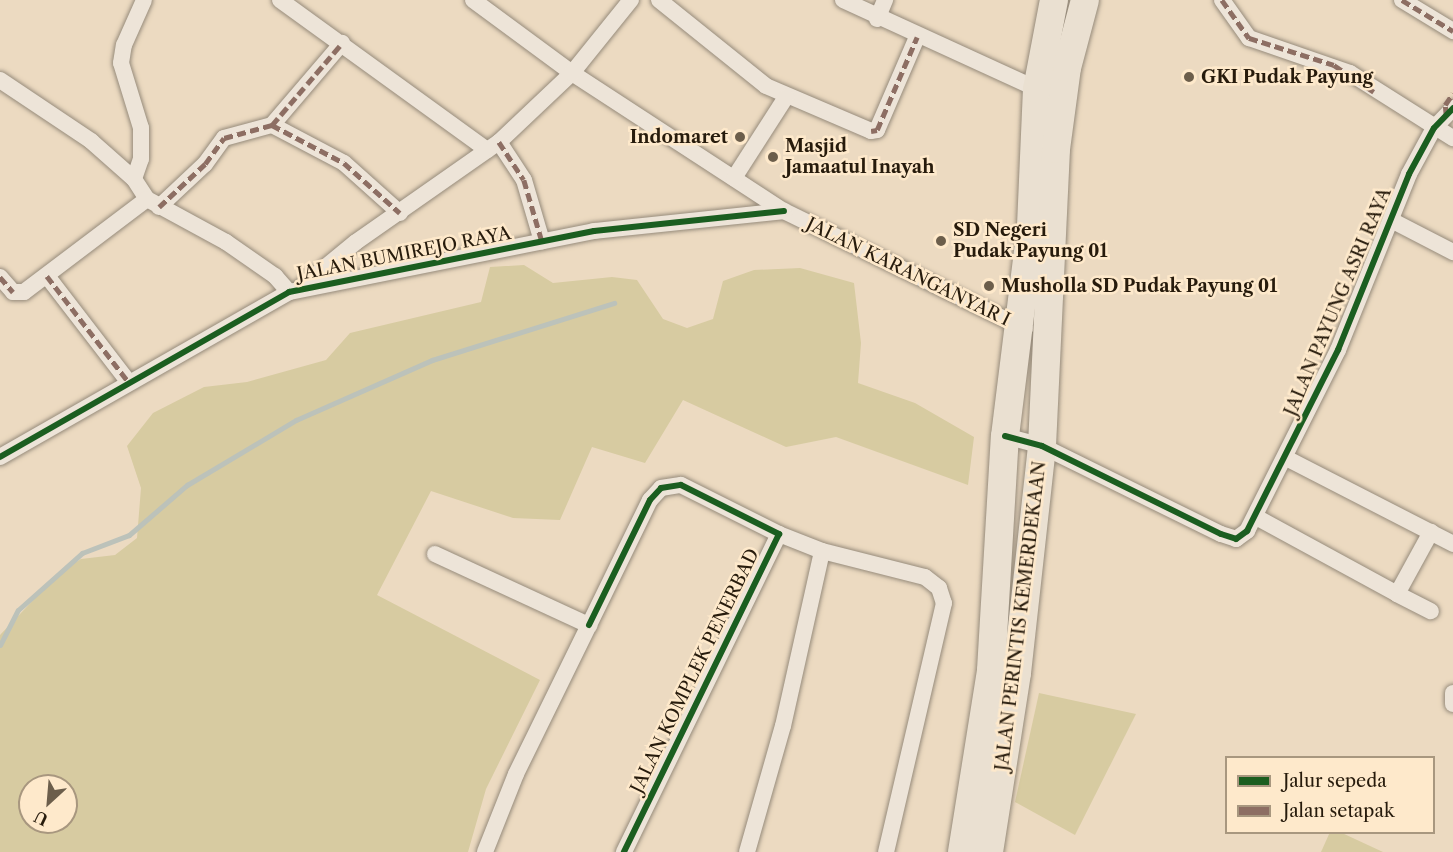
<!DOCTYPE html>
<html>
<head>
<meta charset="utf-8">
<style>
  body { margin:0 }
  #map { position:relative; width:1453px; height:852px; overflow:hidden; background:#ecdac1; font-family:"Libre Caslon Text",serif }
  div>[style] { position:absolute }
  [style*='--x'] { left:calc(var(--x)*1px); top:calc(var(--y)*1px); width:calc(var(--w)*1px); rotate:calc(var(--a)*1deg) }
  .green>* { inset:0; background:#d7cba1 }
  .stream>* { height:5px; margin:-2.5px; padding:0 2.5px; transform-origin:2.5px; border-radius:2.5px; background:#bcc2ba }
  .roads { filter:drop-shadow(0 0 2px #968b7b) drop-shadow(0 0 2px #968b7b) }
  .street>* { height:16px; margin:-8px; padding:0 8px; transform-origin:8px; border-radius:8px; background:#ede4d8 }
  .highway>* { height:28px; margin:-14px; padding:0 14px; transform-origin:14px; border-radius:14px; background:#eae0d1 }
  .quiet>* { height:4.5px; margin-top:-2.25px; transform-origin:0; background:repeating-linear-gradient(90deg,#8d6e63 0 9px,transparent 0 13.5px) }
  .cycleway>* { height:6px; margin:-3px; padding:0 3px; transform-origin:3px; border-radius:3px; background:#1b5e20 }
  .dots>* { width:16px; height:16px; translate:-50% -50%; box-sizing:border-box; border:3px solid #fee9cb; border-radius:50% }
  span { translate:-50% -50%; white-space:nowrap; text-align:center; line-height:1.15; -webkit-text-stroke:5px #fee9cb; paint-order:stroke }
  .poi-label { font-size:18px; color:#271b0c; font-weight:700 }
  .left { translate:0 -50%; text-align:left }
  .right { translate:-100% -50%; text-align:right }
  .street-label { font-size:18px; color:#271b0c }
  .legend { position:absolute; left:1225px; top:756px; width:210px; height:78px; box-sizing:border-box; background:#fee9cb; border:2px solid #a8977f; margin:0; padding:8px 10px; list-style:none; font-size:18px; color:#271b0c }
  .legend li { display:flex; align-items:center; gap:12px; height:30px }
  .legend b { width:30px; border:2px solid #a8977f }
  .north { position:absolute; left:18px; top:774px; width:60px; height:60px; box-sizing:border-box; background:#fee9cb; border:2px solid #a8977f; border-radius:50%; rotate:206deg; font-size:16px; font-weight:700; line-height:24px; text-align:center; color:#271b0c }
  .north::after { content:''; display:block; margin:auto; width:21px; height:27px; background:#6c5e4b; clip-path:polygon(50% 0,100% 100%,50% 72%,0 100%) }
</style>
</head>
<body>
<div id="map">
  <div class="green">
    <div style="clip-path:polygon(evenodd,524px 265px,553px 283px,612px 277px,637px 280px,663px 319px,687px 328px,713px 319px,723px 281px,754px 270px,800px 268px,854px 283px,861px 343px,858px 383px,915px 403px,974px 437px,968px 485px,836px 437px,786px 447px,683px 400px,645px 463px,592px 447px,560px 520px,513px 518px,431px 491px,377px 595px,540px 680px,486px 789px,468px 852px,0 852px,0 635px,60px 572px,81px 559px,115px 555px,137px 538px,141px 488px,127px 446px,153px 413px,204px 387px,247px 382px,326px 360px,350px 333px,481px 302px,490px 267px,524px 265px,30px 786px,66px 786px,66px 822px,30px 822px,30px 786px)"></div>
    <div style="clip-path:polygon(1039px 693px,1136px 714px,1075px 835px,1015px 802px)"></div>
    <div style="clip-path:polygon(1330px 832px,1342px 833px,1383px 852px,1321px 852px)"></div>
  </div>
  <div class="stream">
    <div style="--x:0;--y:645;--w:39;--a:-63"></div>
    <div style="--x:18;--y:610;--w:86;--a:-41.7"></div>
    <div style="--x:82;--y:553;--w:50;--a:-21"></div>
    <div style="--x:129;--y:535;--w:77;--a:-40.8"></div>
    <div style="--x:187;--y:485;--w:127;--a:-30.8"></div>
    <div style="--x:296;--y:420;--w:149;--a:-23.8"></div>
    <div style="--x:432;--y:360;--w:191;--a:-17.4"></div>
  </div>
  <div class="roads">
    <div class="street">
      <div style="--x:280;--y:0;--w:256;--a:35.9"></div>
      <div style="--x:473;--y:0;--w:123;--a:36.4"></div>
      <div style="--x:572;--y:73;--w:253;--a:33.1"></div>
      <div style="--x:784;--y:211;--w:268;--a:26.1"></div>
      <div style="--x:659;--y:0;--w:137;--a:38.8"></div>
      <div style="--x:766;--y:86;--w:114;--a:23.2"></div>
      <div style="--x:871;--y:131;--w:6;--a:-9"></div>
      <div style="--x:877;--y:130;--w:101;--a:-66.7"></div>
      <div style="--x:843;--y:0;--w:213;--a:24.6"></div>
      <div style="--x:1222;--y:0;--w:47;--a:54.6"></div>
      <div style="--x:1249;--y:38;--w:107;--a:19.1"></div>
      <div style="--x:1350;--y:73;--w:122;--a:32.3"></div>
      <div style="--x:1402;--y:0;--w:60;--a:31.3"></div>
      <div style="--x:877;--y:19;--w:21;--a:-67"></div>
      <div style="--x:0;--y:80;--w:110;--a:33.8"></div>
      <div style="--x:91;--y:141;--w:57;--a:41.5"></div>
      <div style="--x:134;--y:179;--w:24;--a:57"></div>
      <div style="--x:147;--y:199;--w:90;--a:28.6"></div>
      <div style="--x:226;--y:242;--w:60;--a:34.8"></div>
      <div style="--x:275;--y:276;--w:21;--a:49"></div>
      <div style="--x:272;--y:125;--w:108;--a:-49.5"></div>
      <div style="--x:499;--y:142;--w:45;--a:56.7"></div>
      <div style="--x:524;--y:180;--w:64;--a:73.6"></div>
      <div style="--x:734;--y:178;--w:96;--a:-57.3"></div>
      <div style="--x:134;--y:179;--w:21;--a:-71"></div>
      <div style="--x:141;--y:159;--w:31;--a:-90"></div>
      <div style="--x:141;--y:128;--w:68;--a:-107.1"></div>
      <div style="--x:121;--y:63;--w:18;--a:-81"></div>
      <div style="--x:124;--y:45;--w:49;--a:-66"></div>
      <div style="--x:159;--y:207;--w:63;--a:-43.1"></div>
      <div style="--x:205;--y:164;--w:32;--a:-54"></div>
      <div style="--x:224;--y:138;--w:50;--a:-15.2"></div>
      <div style="--x:272;--y:125;--w:81;--a:27.8"></div>
      <div style="--x:344;--y:163;--w:75;--a:41.8"></div>
      <div style="--x:1391;--y:220;--w:70;--a:27.3"></div>
      <div style="--x:47;--y:276;--w:131;--a:52.4"></div>
      <div style="--x:0;--y:277;--w:20;--a:49"></div>
      <div style="--x:13;--y:292;--w:11;--a:0"></div>
      <div style="--x:24;--y:292;--w:154;--a:-37.1"></div>
      <div style="--x:300;--y:288;--w:72;--a:-39.4"></div>
      <div style="--x:356;--y:242;--w:174;--a:-35"></div>
      <div style="--x:499;--y:142;--w:100;--a:-43.4"></div>
      <div style="--x:572;--y:73;--w:94;--a:-51.1"></div>
      <div style="--x:1005;--y:436;--w:38;--a:15"></div>
      <div style="--x:1042;--y:446;--w:199;--a:26.2"></div>
      <div style="--x:1221;--y:534;--w:16;--a:18"></div>
      <div style="--x:1236;--y:539;--w:14;--a:-36"></div>
      <div style="--x:1247;--y:531;--w:203;--a:-63.3"></div>
      <div style="--x:1338;--y:350;--w:190;--a:-68"></div>
      <div style="--x:1409;--y:174;--w:52;--a:-61.5"></div>
      <div style="--x:1434;--y:128;--w:28;--a:-46"></div>
      <div style="--x:0;--y:457;--w:333;--a:-29.7"></div>
      <div style="--x:289;--y:292;--w:311;--a:-11.3"></div>
      <div style="--x:594;--y:231;--w:191;--a:-6"></div>
      <div style="--x:1286;--y:458;--w:188;--a:27.2"></div>
      <div style="--x:1256;--y:517;--w:161;--a:28.6"></div>
      <div style="--x:1397;--y:594;--w:71;--a:-61.3"></div>
      <div style="--x:822;--y:551;--w:106;--a:14.2"></div>
      <div style="--x:925;--y:577;--w:18;--a:38"></div>
      <div style="--x:939;--y:588;--w:16;--a:72"></div>
      <div style="--x:944;--y:603;--w:256;--a:103.1"></div>
      <div style="--x:435;--y:554;--w:170;--a:24.8"></div>
      <div style="--x:589;--y:625;--w:166;--a:116.1"></div>
      <div style="--x:516;--y:774;--w:84;--a:111.7"></div>
      <div style="--x:1397;--y:594;--w:38;--a:27"></div>
      <div style="--x:589;--y:625;--w:139;--a:-64"></div>
      <div style="--x:650;--y:500;--w:16;--a:-47"></div>
      <div style="--x:661;--y:488;--w:20;--a:-9"></div>
      <div style="--x:681;--y:485;--w:110;--a:26.6"></div>
      <div style="--x:779;--y:534;--w:354;--a:116"></div>
      <div style="--x:1453;--y:693;--w:11;--a:90"></div>
      <div style="--x:747;--y:852;--w:131;--a:-74.1"></div>
      <div style="--x:783;--y:726;--w:179;--a:-77.4"></div>
      <div style="--x:822;--y:551;--w:46;--a:-158.4"></div>
    </div>
    <div class="highway">
      <div style="--x:962;--y:852;--w:184;--a:-80.9"></div>
      <div style="--x:991;--y:670;--w:234;--a:-86.6"></div>
      <div style="--x:1005;--y:436;--w:212;--a:-82.9"></div>
      <div style="--x:1031;--y:226;--w:137;--a:-87.5"></div>
      <div style="--x:1037;--y:89;--w:91;--a:-79.2"></div>
      <div style="--x:989;--y:852;--w:181;--a:-81.1"></div>
      <div style="--x:1017;--y:673;--w:228;--a:-83.7"></div>
      <div style="--x:1042;--y:446;--w:297;--a:-87.3"></div>
      <div style="--x:1056;--y:149;--w:82;--a:-82.3"></div>
      <div style="--x:1067;--y:68;--w:70;--a:-75.2"></div>
    </div>
  </div>
  <div class="quiet">
    <div style="--x:1222;--y:0;--w:47;--a:54.6"></div>
    <div style="--x:1249;--y:38;--w:89;--a:17.6"></div>
    <div style="--x:1334;--y:65;--w:48;--a:34"></div>
    <div style="--x:1402;--y:0;--w:60;--a:31.3"></div>
    <div style="--x:1446;--y:116;--w:11;--a:-95"></div>
    <div style="--x:1445;--y:105;--w:14;--a:-56"></div>
    <div style="--x:272;--y:125;--w:108;--a:-49.5"></div>
    <div style="--x:871;--y:131;--w:6;--a:-9"></div>
    <div style="--x:877;--y:130;--w:101;--a:-66.7"></div>
    <div style="--x:499;--y:142;--w:45;--a:56.7"></div>
    <div style="--x:524;--y:180;--w:64;--a:73.6"></div>
    <div style="--x:159;--y:207;--w:63;--a:-43.1"></div>
    <div style="--x:205;--y:164;--w:32;--a:-54"></div>
    <div style="--x:224;--y:138;--w:50;--a:-15.2"></div>
    <div style="--x:272;--y:125;--w:81;--a:27.8"></div>
    <div style="--x:344;--y:163;--w:75;--a:41.8"></div>
    <div style="--x:47;--y:276;--w:131;--a:52.4"></div>
    <div style="--x:0;--y:277;--w:20;--a:49"></div>
  </div>
  <div class="cycleway">
    <div style="--x:1005;--y:436;--w:38;--a:15"></div>
    <div style="--x:1042;--y:446;--w:199;--a:26.2"></div>
    <div style="--x:1221;--y:534;--w:16;--a:18"></div>
    <div style="--x:1236;--y:539;--w:14;--a:-36"></div>
    <div style="--x:1247;--y:531;--w:203;--a:-63.3"></div>
    <div style="--x:1338;--y:350;--w:190;--a:-68"></div>
    <div style="--x:1409;--y:174;--w:52;--a:-61.5"></div>
    <div style="--x:1434;--y:128;--w:28;--a:-46"></div>
    <div style="--x:0;--y:457;--w:333;--a:-29.7"></div>
    <div style="--x:289;--y:292;--w:311;--a:-11.3"></div>
    <div style="--x:594;--y:231;--w:191;--a:-6"></div>
    <div style="--x:589;--y:625;--w:139;--a:-64"></div>
    <div style="--x:650;--y:500;--w:16;--a:-47"></div>
    <div style="--x:661;--y:488;--w:20;--a:-9"></div>
    <div style="--x:681;--y:485;--w:110;--a:26.6"></div>
    <div style="--x:779;--y:534;--w:354;--a:116"></div>
  </div>
  <div class="dots">
    <div style="left:1189px;top:77px;background:#6c5e4b"></div>
    <div style="left:740px;top:137px;background:#6c5e4b"></div>
    <div style="left:773px;top:157px;background:#6c5e4b"></div>
    <div style="left:941px;top:241px;background:#6c5e4b"></div>
    <div style="left:989px;top:286px;background:#6c5e4b"></div>
  </div>
  <div class="poi-label">
    <span class="left" style="left:1201px;top:77px">GKI Pudak Payung</span>
    <span class="right" style="left:728px;top:137px">Indomaret</span>
    <span class="left" style="left:785px;top:157px">Masjid<br>Jamaatul Inayah</span>
    <span class="left" style="left:953px;top:241px">SD Negeri<br>Pudak Payung 01</span>
    <span class="left" style="left:1001px;top:286px">Musholla SD Pudak Payung 01</span>
  </div>
  <div class="street-label">
    <span style="left:404px;top:254px;rotate:-11deg">JALAN BUMIREJO RAYA</span>
    <span style="left:908px;top:272px;rotate:26deg">JALAN KARANGANYAR I</span>
    <span style="left:1338px;top:302px;rotate:-67deg">JALAN PAYUNG ASRI RAYA</span>
    <span style="left:1021px;top:616px;rotate:-83deg">JALAN PERINTIS KEMERDEKAAN</span>
    <span style="left:695px;top:671px;rotate:-64deg">JALAN KOMPLEK PENERBAD</span>
  </div>
  <ul class="legend">
  <li><b style="height:8px;background:#1b5e20"></b>Jalur sepeda</li>
  <li><b style="height:8px;background:#8d6e63"></b>Jalan setapak</li>
  </ul>
  <div class="north">U</div>
</div>
</body>
</html>
